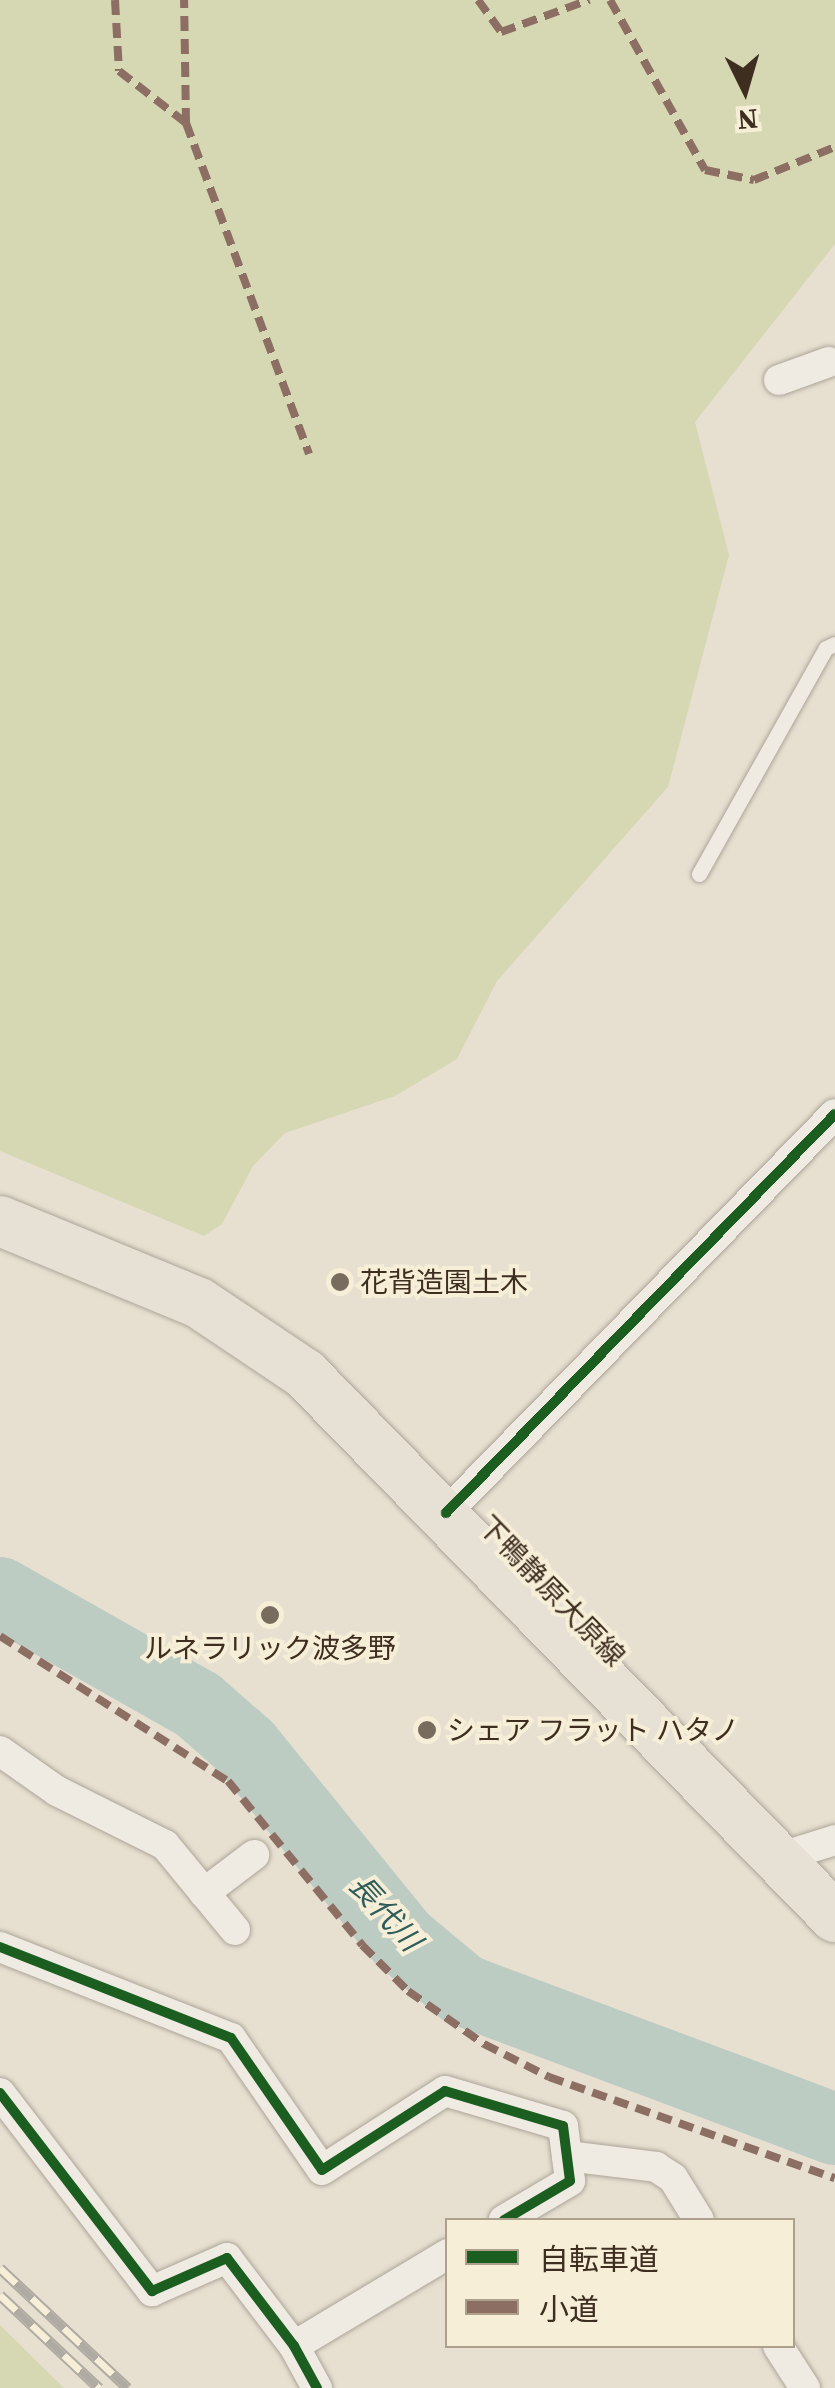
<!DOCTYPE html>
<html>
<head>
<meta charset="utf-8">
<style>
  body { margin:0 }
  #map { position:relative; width:835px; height:2388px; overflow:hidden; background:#e7e0d1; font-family:"Source Serif 4","Noto Sans JP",serif }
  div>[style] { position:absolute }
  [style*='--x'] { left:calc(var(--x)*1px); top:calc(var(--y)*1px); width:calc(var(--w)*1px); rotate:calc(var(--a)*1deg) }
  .green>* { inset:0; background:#d6d7b3 }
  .river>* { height:72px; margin:-36px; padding:0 36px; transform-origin:36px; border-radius:36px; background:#bcccc2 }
  .roads { filter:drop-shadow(0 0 2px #ada599) drop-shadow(0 0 2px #ada599) }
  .service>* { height:15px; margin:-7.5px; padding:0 7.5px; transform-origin:7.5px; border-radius:7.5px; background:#efebe3 }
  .minor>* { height:30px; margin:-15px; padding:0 15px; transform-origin:15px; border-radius:15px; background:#efebe3 }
  .primary>* { height:50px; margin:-25px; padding:0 25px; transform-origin:25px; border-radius:25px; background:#e6e1d4 }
  .rail>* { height:11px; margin-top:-5.5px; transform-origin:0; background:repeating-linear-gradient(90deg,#f7eed8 0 22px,#afaaa2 0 44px); box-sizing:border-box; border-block:2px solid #afaaa2 }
  .quiet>* { height:8px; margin-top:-4px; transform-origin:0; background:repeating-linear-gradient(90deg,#8d6e63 0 15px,transparent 0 23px) }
  .cycleway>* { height:10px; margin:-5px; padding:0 5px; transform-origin:5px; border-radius:5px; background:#1b5e20 }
  .dots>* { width:28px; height:28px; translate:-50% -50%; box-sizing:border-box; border:5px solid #f7eed8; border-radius:50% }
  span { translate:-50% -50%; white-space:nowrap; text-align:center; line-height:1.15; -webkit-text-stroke:8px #f7eed8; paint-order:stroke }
  .poi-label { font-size:28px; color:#3d2e20 }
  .left { translate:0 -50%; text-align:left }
  .street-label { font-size:28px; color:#3d2e20 }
  .water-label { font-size:30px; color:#2f5d5a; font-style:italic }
  .legend { position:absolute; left:445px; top:2218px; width:350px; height:130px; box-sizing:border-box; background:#f7eed8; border:2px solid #ada18e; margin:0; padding:12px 18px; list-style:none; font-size:30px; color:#3d2e20 }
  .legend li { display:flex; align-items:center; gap:20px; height:50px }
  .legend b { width:50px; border:2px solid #ada18e }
  .north { position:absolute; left:695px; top:40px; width:100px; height:100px; -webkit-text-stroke:8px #f7eed8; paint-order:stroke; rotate:175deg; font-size:28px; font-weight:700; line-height:40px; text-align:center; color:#3d2e20 }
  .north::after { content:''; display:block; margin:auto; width:35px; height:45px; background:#3d2e20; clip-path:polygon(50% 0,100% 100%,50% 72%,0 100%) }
</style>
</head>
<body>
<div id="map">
  <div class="green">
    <div style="clip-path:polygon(0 0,835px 0,835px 244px,695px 422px,729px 555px,668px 787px,497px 981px,457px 1059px,395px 1096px,285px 1133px,253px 1166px,222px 1224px,204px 1236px,0 1151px)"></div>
    <div style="clip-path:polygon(0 2325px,64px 2388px,0 2388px)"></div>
  </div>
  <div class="river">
    <div style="--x:0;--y:1593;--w:227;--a:29.5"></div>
    <div style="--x:198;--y:1705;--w:64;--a:41.2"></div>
    <div style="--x:246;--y:1747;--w:247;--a:50.9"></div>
    <div style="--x:402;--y:1939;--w:80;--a:39.9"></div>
    <div style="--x:463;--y:1990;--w:397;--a:20.5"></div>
  </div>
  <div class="roads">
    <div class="service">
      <div style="--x:699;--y:874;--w:259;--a:-60.7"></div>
      <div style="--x:826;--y:648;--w:10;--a:-24"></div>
    </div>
    <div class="minor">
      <div style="--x:779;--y:380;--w:53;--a:-19.8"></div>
      <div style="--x:446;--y:1513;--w:557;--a:-45.73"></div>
      <div style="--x:0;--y:1751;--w:70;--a:35.1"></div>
      <div style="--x:57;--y:1791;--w:121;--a:26.6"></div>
      <div style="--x:165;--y:1845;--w:110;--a:50.5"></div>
      <div style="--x:778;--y:1858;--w:60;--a:-17.5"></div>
      <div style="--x:204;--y:1893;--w:63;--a:-37.2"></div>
      <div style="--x:0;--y:1947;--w:248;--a:21.5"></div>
      <div style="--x:231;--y:2038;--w:160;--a:55.4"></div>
      <div style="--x:322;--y:2170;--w:146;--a:-32.7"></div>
      <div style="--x:445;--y:2091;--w:123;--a:16.5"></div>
      <div style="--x:563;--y:2126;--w:55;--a:82.7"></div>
      <div style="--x:570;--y:2181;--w:77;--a:149.4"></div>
      <div style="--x:0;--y:2093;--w:250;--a:52.5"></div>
      <div style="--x:152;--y:2291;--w:82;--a:-23.7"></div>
      <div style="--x:227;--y:2258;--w:111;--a:52.7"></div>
      <div style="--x:294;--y:2346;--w:48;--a:61.3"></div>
      <div style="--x:567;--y:2156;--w:90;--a:7"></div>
      <div style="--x:656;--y:2167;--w:20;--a:33"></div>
      <div style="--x:673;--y:2178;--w:49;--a:58.2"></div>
      <div style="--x:294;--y:2346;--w:179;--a:-30.9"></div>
      <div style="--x:778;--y:2346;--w:50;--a:57.3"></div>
    </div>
    <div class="primary">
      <div style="--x:0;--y:1221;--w:215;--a:22.4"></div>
      <div style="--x:199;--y:1303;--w:128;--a:33.8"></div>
      <div style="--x:305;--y:1374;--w:759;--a:45.69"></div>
    </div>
  </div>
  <div class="rail">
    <div style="--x:0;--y:2268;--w:175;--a:43.2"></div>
    <div style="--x:0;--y:2295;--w:136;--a:43.2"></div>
  </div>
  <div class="quiet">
    <div style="--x:115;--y:0;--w:71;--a:86.8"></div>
    <div style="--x:119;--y:71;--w:85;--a:37.8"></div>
    <div style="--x:186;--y:123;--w:123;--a:-90.9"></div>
    <div style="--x:478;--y:0;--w:39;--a:54"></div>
    <div style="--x:501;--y:32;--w:94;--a:-20"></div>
    <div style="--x:610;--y:0;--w:195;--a:60.8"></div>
    <div style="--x:705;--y:170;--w:50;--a:11.5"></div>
    <div style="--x:754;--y:180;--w:87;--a:-22.2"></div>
    <div style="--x:186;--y:123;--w:353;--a:69.6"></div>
    <div style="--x:0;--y:1636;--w:270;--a:32.5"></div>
    <div style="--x:228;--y:1781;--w:212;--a:50.7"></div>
    <div style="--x:362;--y:1945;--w:65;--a:45"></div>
    <div style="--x:408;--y:1991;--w:93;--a:34.9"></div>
    <div style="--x:484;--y:2044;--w:73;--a:26.9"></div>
    <div style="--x:549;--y:2077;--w:303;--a:19.5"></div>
  </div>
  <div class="cycleway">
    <div style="--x:446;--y:1513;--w:557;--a:-45.73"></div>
    <div style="--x:0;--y:1947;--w:248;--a:21.5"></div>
    <div style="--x:231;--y:2038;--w:160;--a:55.4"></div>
    <div style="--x:322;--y:2170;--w:146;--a:-32.7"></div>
    <div style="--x:445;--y:2091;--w:123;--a:16.5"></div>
    <div style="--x:563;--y:2126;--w:55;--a:82.7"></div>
    <div style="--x:570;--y:2181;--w:77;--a:149.4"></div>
    <div style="--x:0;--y:2093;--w:250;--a:52.5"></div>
    <div style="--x:152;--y:2291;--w:82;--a:-23.7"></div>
    <div style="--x:227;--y:2258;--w:111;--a:52.7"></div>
    <div style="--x:294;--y:2346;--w:48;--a:61.3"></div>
  </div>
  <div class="dots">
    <div style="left:340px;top:1282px;background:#786c5e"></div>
    <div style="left:270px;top:1615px;background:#786c5e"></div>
    <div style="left:427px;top:1730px;background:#786c5e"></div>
  </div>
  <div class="poi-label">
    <span class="left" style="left:360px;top:1282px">花背造園土木</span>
    <span style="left:270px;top:1648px">ルネラリック波多野</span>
    <span class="left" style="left:447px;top:1730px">シェア フラット ハタノ</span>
  </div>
  <div class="street-label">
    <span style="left:552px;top:1591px;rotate:46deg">下鴨静原大原線</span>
  </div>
  <div class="water-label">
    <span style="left:385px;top:1913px;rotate:48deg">長代川</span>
  </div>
  <ul class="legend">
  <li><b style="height:12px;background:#1b5e20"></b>自転車道</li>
  <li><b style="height:12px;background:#8d6e63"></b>小道</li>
  </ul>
  <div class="north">N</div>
</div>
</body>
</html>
